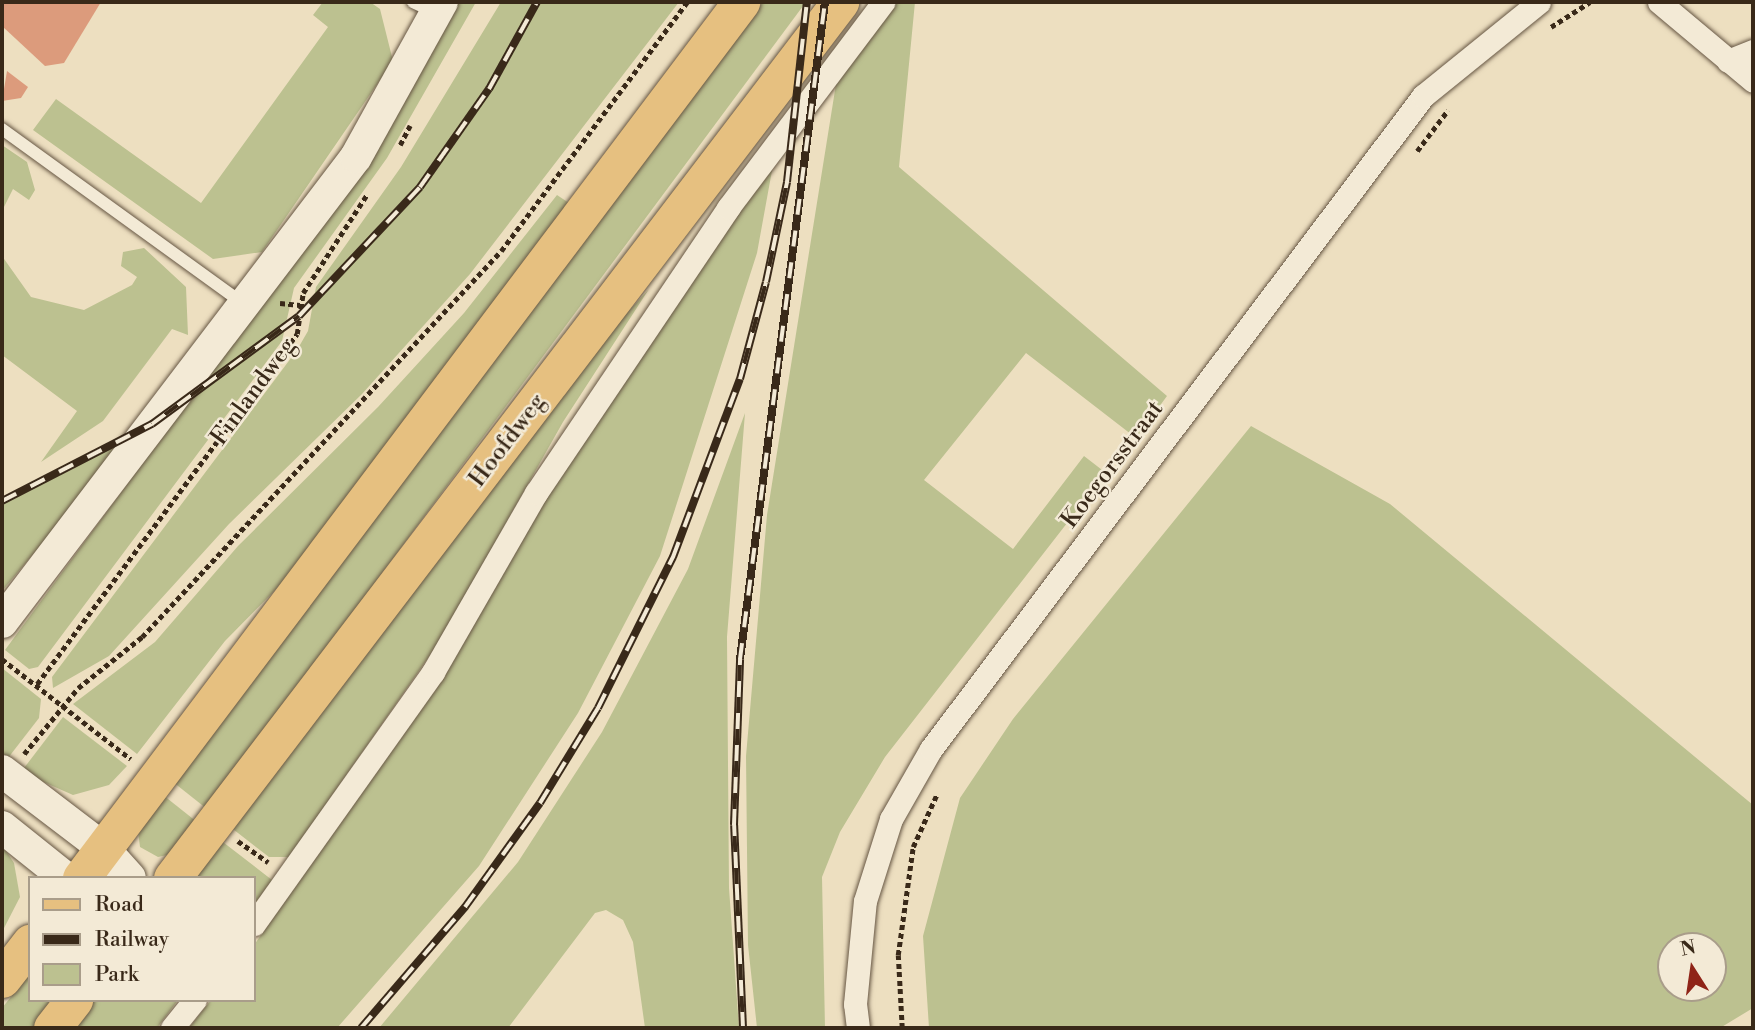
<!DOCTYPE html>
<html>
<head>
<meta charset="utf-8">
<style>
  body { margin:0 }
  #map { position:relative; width:1755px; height:1030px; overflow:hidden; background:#eddfc0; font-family:"Libre Bodoni",serif }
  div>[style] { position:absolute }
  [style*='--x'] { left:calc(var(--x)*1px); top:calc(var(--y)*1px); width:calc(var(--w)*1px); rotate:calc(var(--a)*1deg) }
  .green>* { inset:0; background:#bcc190 }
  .building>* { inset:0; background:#dc9b7c }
  .path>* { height:4.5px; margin-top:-2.25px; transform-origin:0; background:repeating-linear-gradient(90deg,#392919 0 5px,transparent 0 8.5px) }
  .roads { filter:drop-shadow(0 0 2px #665643) drop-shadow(0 0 2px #665643) }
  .lane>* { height:12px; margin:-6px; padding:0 6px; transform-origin:6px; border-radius:6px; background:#f3ead6 }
  .street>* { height:23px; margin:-11.5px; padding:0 11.5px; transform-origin:11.5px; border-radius:11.5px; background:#f3ead6 }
  .secondary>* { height:32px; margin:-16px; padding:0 16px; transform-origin:16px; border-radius:16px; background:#f3ead6 }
  .primary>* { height:37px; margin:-18.5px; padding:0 18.5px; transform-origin:18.5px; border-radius:18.5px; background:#e6c080 }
  .rail>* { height:8px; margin-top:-4px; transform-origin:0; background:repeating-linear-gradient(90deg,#f3ead6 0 16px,#392919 0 32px); box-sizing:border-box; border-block:2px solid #392919 }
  span { translate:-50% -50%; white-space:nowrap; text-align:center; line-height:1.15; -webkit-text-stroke:5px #f3ead6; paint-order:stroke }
  .street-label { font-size:24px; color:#392919 }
  .frame { position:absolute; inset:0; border:4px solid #392919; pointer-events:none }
  .legend { position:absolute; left:28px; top:876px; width:228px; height:126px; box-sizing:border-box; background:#f3ead6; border:2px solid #a99d8a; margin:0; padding:9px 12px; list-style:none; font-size:21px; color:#392919 }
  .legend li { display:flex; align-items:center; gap:14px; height:35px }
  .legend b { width:35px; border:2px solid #a99d8a }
  .north { position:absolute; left:1657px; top:932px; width:70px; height:70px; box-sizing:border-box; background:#f3ead6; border:2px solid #a99d8a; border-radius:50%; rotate:348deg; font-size:19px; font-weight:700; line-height:28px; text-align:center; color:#392919 }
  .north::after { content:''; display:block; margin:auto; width:24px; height:32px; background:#8f2418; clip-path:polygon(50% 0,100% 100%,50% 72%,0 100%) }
</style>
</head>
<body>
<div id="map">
  <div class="green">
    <div style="clip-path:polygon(323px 2px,370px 2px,380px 9px,393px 61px,262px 252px,213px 259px,33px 130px,56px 99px,201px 203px,328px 27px,313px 15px)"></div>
    <div style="clip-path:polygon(454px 2px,476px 2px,387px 158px,294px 288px,282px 341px,38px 667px,29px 669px,5px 650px,268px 293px)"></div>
    <div style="clip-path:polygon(501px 2px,679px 2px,470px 274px,362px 394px,229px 524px,109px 656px,53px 688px,52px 677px,297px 350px,308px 331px,316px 287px,401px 167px)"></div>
    <div style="clip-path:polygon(763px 2px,806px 2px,207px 809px,173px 782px)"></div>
    <div style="clip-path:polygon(892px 2px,915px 2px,899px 167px,1167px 396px,1136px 438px,1026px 353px,924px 480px,1013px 549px,1084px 456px,1106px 473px,885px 757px,840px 832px,822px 877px,825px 1028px,757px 1028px,748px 945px,746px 756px,767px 515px,836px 84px)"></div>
    <div style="clip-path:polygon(2px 145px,27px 162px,35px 190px,29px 200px,13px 189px,2px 211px)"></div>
    <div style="clip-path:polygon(773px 165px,757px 253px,660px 556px,578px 713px,479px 866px,337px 1028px,189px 1028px,211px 1000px,254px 1000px,254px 945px,416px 716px,511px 548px,699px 263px)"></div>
    <div style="clip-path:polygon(557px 195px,569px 203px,298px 567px,225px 641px,137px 754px,73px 704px,155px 642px,238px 546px,378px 407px,464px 313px)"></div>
    <div style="clip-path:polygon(144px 248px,186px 287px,188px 335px,172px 329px,103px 421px,41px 462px,77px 411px,2px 355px,2px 256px,31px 297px,84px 310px,132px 285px,137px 277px,121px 266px,123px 252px)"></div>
    <div style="clip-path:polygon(649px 289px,563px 422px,437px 645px,289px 857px,269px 857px,229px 826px,603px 339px)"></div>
    <div style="clip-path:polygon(745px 413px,727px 637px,729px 888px,739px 1028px,645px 1028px,633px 942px,623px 920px,606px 910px,595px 913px,508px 1028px,379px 1028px,518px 862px,602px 732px,688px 569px)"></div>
    <div style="clip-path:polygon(evenodd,1251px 426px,1390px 504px,1753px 805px,1753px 1008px,1720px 1028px,929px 1028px,923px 936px,960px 798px,1013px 719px,1251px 426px,1671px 946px,1713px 946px,1713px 988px,1671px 988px,1671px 946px)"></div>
    <div style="clip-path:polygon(121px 443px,72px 508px,2px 591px,2px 502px)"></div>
    <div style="clip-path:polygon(2px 668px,41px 699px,39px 718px,8px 758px,2px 752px)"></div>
    <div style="clip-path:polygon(63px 717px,127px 766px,109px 785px,73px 795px,21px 772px)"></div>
    <div style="clip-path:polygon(163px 795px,197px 822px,167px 855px,158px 857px,140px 847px,138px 831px)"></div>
    <div style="clip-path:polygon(219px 839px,272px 880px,254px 905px,254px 878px,191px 878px)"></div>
    <div style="clip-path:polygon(2px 845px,14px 863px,20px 897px,2px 932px)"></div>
    <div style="clip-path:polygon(30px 973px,30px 1000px,58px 1000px,36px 1028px,2px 1028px,2px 1008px)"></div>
    <div style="clip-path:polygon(95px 1000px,178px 1000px,157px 1028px,72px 1028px)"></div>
  </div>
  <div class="building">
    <div style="clip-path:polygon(2px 2px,101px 2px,64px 63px,45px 66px,2px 26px)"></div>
    <div style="clip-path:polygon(7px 71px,28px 87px,21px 98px,2px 101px)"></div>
  </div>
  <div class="path">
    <div style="--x:1551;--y:27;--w:46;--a:-32.7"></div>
    <div style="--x:400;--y:145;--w:22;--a:-63"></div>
    <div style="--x:1417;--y:151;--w:51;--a:-52.9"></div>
    <div style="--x:280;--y:303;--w:20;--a:6"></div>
    <div style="--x:2;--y:659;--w:163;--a:37.8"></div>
    <div style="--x:37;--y:684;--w:436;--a:-53.4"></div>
    <div style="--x:297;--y:334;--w:41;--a:-81.7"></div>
    <div style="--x:303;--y:293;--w:116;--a:-57"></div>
    <div style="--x:24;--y:754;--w:85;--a:-50.7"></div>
    <div style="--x:78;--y:688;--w:82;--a:-38.6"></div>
    <div style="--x:142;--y:637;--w:527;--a:-47.08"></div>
    <div style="--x:501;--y:251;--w:311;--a:-53.2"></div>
    <div style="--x:238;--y:841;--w:37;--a:35"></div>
    <div style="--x:902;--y:1028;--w:73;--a:-93.1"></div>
    <div style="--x:898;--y:955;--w:109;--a:-82.1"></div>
    <div style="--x:913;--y:847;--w:58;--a:-65.6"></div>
  </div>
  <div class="roads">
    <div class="lane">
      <div style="--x:413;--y:2;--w:26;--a:25"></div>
      <div style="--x:2;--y:129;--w:296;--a:35.9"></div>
    </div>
    <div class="street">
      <div style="--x:1659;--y:2;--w:123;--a:40"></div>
      <div style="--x:1728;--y:61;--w:27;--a:-22"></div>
      <div style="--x:254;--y:924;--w:309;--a:-54.6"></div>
      <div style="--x:433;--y:672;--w:207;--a:-60.1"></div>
      <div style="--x:536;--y:493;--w:344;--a:-56"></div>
      <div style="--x:728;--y:208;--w:258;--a:-53"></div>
      <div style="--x:172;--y:1028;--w:36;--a:-51"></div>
      <div style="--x:858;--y:1028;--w:24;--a:-97"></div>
      <div style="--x:855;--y:1004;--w:103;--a:-84.5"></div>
      <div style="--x:865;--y:901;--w:86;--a:-72.4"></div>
      <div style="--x:891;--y:819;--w:81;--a:-60.3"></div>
      <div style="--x:931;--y:749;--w:818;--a:-53"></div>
      <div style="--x:1423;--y:96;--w:149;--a:-39"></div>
    </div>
    <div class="secondary">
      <div style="--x:2;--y:622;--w:584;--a:-52.72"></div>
      <div style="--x:356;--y:157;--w:177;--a:-61"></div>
      <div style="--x:2;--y:771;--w:127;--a:37.3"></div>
      <div style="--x:103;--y:848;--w:40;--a:48"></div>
      <div style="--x:2;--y:827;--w:82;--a:38.6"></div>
    </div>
    <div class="primary">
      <div style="--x:81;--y:878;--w:1097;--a:-53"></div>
      <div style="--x:172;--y:878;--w:1102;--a:-52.67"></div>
      <div style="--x:2;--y:979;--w:46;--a:-52.1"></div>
      <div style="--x:52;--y:1028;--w:36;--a:-52"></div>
    </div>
  </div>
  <div class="rail">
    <div style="--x:2;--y:501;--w:169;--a:-27.2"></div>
    <div style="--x:152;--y:424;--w:182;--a:-36.3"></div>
    <div style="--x:299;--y:316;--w:177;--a:-46.8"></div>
    <div style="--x:420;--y:187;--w:120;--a:-54.9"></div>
    <div style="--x:489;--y:89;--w:99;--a:-61.1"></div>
    <div style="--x:361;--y:1028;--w:160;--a:-49.3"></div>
    <div style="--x:465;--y:907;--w:128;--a:-54.2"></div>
    <div style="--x:540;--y:803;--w:111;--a:-58.6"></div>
    <div style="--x:598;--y:708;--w:169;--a:-63.6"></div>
    <div style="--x:673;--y:557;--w:190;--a:-69.4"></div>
    <div style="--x:740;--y:379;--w:100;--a:-75"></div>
    <div style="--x:766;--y:282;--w:102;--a:-78.1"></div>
    <div style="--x:787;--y:182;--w:181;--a:-83.7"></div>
    <div style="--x:743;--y:1028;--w:203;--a:-92.5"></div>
    <div style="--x:734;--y:825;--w:166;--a:-87.9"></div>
    <div style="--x:740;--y:659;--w:662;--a:-82.63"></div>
  </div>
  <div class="street-label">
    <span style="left:254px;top:392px;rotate:-54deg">Finlandweg</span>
    <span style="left:508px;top:441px;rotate:-53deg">Hoofdweg</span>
    <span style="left:1113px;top:465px;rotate:-53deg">Koegorsstraat</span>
  </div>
  <div class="frame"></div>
  <ul class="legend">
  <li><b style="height:9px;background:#e6c080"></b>Road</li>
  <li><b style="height:9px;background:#392919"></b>Railway</li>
  <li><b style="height:19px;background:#bcc190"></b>Park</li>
  </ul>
  <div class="north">N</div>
</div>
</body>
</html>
